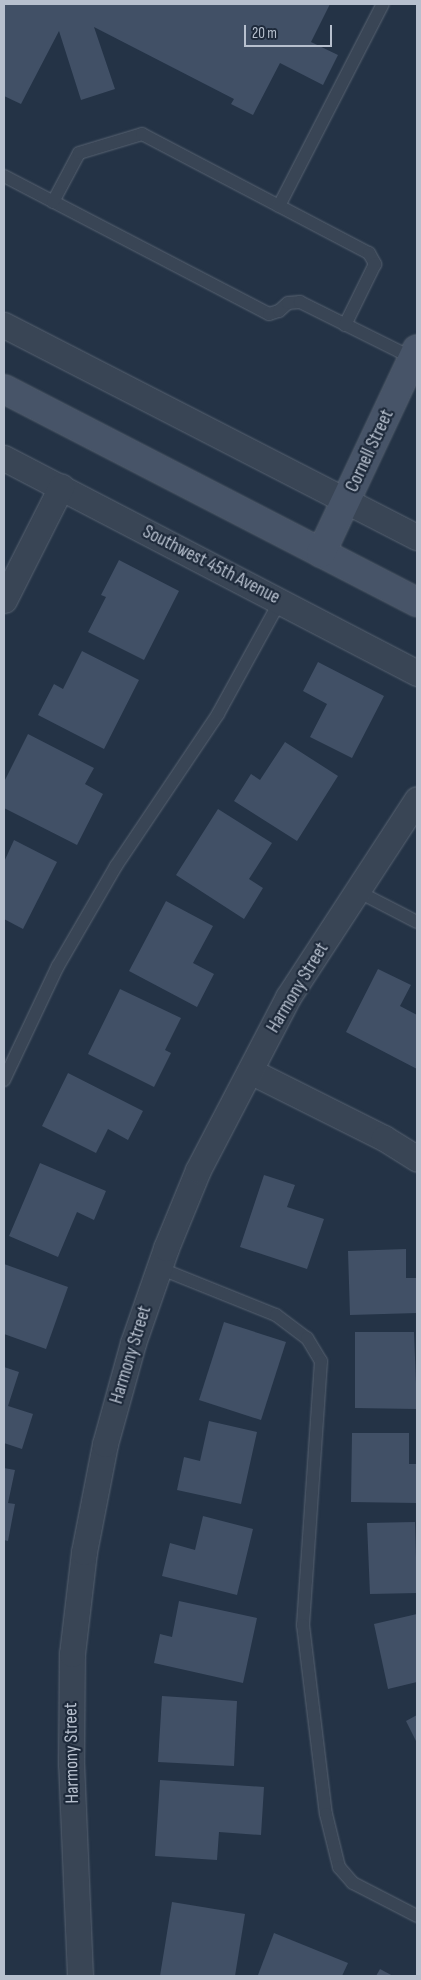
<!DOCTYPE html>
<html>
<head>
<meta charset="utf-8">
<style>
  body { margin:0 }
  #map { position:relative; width:421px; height:1980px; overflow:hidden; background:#243346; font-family:"Sofia Sans Condensed",sans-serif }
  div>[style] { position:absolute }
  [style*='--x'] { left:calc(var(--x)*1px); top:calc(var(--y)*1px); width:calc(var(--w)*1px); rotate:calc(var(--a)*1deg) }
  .building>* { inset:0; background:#415066 }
  .roads { filter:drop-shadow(0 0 1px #586372) drop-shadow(0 0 1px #586372) }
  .lane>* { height:12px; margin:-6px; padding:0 6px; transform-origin:6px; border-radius:6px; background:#394555 }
  .street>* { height:25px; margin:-12.5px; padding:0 12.5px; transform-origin:12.5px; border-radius:12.5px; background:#394555 }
  .secondary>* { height:28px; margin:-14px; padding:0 14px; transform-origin:14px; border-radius:14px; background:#475468 }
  span { translate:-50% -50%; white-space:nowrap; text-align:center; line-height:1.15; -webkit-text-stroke:4.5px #1e2a3b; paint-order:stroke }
  .street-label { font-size:19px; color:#b7c0ce }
  .frame { position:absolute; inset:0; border:5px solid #b7c0ce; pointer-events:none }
  .scale { position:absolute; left:244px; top:25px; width:88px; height:22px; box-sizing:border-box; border:2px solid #b7c0ce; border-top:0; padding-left:6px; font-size:15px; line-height:18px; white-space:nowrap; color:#b7c0ce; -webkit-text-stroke:4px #1e2a3b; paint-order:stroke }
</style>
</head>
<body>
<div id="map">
  <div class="building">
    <div style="clip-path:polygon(4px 4px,330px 4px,311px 42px,338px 55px,323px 85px,280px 63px,253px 115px,231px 104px,234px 99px,94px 27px,115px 89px,81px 100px,59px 31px,21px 104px,4px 96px)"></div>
    <div style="clip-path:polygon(119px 560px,179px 591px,144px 660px,88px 632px,106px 597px,101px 595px)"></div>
    <div style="clip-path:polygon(82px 651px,139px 680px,104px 749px,38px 715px,54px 684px,63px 689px)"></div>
    <div style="clip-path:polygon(318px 662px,384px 696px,352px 758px,310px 737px,327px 704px,303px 691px)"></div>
    <div style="clip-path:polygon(28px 734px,94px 768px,85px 784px,103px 794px,77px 845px,4px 808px,4px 782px)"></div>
    <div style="clip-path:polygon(285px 742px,338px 776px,297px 841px,234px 801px,251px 774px,260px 780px)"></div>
    <div style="clip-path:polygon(218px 809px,272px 843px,249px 879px,263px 888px,244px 919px,176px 875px)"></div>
    <div style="clip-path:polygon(14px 840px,57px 862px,23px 929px,4px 919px,4px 862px)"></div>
    <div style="clip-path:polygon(166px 901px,213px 926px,193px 963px,214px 974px,197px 1007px,129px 971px)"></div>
    <div style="clip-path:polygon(378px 969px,411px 985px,400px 1006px,417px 1015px,417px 1069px,346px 1032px)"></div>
    <div style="clip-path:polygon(120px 989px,181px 1018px,165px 1050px,171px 1053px,154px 1087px,88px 1054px)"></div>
    <div style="clip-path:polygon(68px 1073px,143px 1111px,128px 1140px,108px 1129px,96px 1153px,42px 1126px)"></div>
    <div style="clip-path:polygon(40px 1163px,106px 1191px,94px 1220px,77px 1212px,58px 1257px,9px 1236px)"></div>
    <div style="clip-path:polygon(264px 1175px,295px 1185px,287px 1207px,324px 1219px,307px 1269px,240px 1247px)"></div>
    <div style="clip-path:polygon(406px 1249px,406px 1278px,417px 1278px,417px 1313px,350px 1315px,348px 1251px)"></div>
    <div style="clip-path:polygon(4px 1264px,68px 1287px,46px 1349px,4px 1334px)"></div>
    <div style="clip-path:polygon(224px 1322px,286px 1342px,261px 1420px,199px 1400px)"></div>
    <div style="clip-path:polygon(355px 1332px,414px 1332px,417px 1409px,355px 1408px)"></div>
    <div style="clip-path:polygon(4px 1367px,19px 1372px,8px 1406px,33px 1414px,22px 1449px,4px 1443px)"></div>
    <div style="clip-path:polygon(209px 1421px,257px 1432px,241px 1504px,177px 1490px,184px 1457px,200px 1461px)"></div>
    <div style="clip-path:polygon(352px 1433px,409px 1433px,409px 1464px,417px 1464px,417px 1503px,351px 1502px)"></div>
    <div style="clip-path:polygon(4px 1468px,15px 1470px,8px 1503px,15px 1504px,8px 1541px,4px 1540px)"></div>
    <div style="clip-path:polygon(203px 1516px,253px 1529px,237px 1595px,162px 1576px,170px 1543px,195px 1550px)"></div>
    <div style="clip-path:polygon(415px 1522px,417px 1593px,370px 1594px,367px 1523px)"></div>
    <div style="clip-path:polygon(179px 1601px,257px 1618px,243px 1683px,154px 1663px,160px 1634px,172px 1637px)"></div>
    <div style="clip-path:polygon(417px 1614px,417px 1682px,388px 1689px,374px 1624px)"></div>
    <div style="clip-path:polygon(162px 1696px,237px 1701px,234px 1766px,158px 1762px)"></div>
    <div style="clip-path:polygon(417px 1715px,417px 1743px,406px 1721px)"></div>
    <div style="clip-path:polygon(160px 1780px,264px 1787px,261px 1835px,219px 1832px,217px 1860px,155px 1856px)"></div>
    <div style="clip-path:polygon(172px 1902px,245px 1914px,235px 1976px,160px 1976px)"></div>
    <div style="clip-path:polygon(274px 1933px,348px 1963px,342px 1976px,258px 1975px)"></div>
    <div style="clip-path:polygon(380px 1969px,393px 1976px,376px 1976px)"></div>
  </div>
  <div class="roads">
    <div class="lane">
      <div style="--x:4;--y:176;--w:299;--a:27.5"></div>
      <div style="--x:269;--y:314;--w:10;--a:-17"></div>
      <div style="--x:279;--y:311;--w:12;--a:-42"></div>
      <div style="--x:288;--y:303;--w:12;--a:-5"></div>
      <div style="--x:300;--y:302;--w:126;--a:26.4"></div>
      <div style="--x:53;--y:202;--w:55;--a:-62"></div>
      <div style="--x:79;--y:153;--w:66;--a:-16.8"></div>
      <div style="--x:142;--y:134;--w:256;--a:27.7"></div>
      <div style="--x:369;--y:253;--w:13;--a:61"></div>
      <div style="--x:375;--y:264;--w:68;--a:116.2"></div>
      <div style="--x:279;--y:206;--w:227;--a:-62.8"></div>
      <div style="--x:359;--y:892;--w:65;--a:27.3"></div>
      <div style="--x:4;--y:1080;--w:126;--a:-64.7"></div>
      <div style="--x:58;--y:966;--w:116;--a:-59.9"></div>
      <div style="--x:116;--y:866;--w:183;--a:-56.1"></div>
      <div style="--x:218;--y:714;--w:129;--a:-61.2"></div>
      <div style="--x:159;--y:1268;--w:126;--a:21.9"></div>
      <div style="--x:276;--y:1315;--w:39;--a:37"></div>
      <div style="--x:307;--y:1338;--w:27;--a:59"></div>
      <div style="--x:321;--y:1361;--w:265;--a:93.9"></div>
      <div style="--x:303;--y:1625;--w:190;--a:83.1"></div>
      <div style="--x:326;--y:1814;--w:55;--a:76.2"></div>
      <div style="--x:339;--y:1867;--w:21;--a:49"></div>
      <div style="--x:353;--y:1883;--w:72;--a:27.3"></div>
    </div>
    <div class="street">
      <div style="--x:4;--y:325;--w:464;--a:27.2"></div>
      <div style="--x:4;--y:458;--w:466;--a:27.5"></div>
      <div style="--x:4;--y:600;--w:127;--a:-63.2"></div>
      <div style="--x:250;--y:1071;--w:150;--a:26.6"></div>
      <div style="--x:384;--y:1138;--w:39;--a:32"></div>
      <div style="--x:80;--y:1976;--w:212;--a:-92.4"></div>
      <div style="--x:71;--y:1764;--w:110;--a:-89.5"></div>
      <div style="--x:72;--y:1654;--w:103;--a:-83.3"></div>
      <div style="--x:84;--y:1552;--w:110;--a:-79"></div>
      <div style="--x:105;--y:1444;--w:105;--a:-74.5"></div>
      <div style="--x:133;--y:1343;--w:101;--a:-70.8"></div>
      <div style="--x:166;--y:1248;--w:84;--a:-67.7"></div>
      <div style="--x:198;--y:1170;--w:195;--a:-62.5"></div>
      <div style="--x:288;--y:997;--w:236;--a:-56.9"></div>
    </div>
    <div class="secondary">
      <div style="--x:4;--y:389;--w:465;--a:27.3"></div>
      <div style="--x:321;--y:553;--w:225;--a:-64.8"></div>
    </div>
  </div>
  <div class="street-label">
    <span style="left:370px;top:451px;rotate:-65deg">Cornell Street</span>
    <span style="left:211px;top:565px;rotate:27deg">Southwest 45th Avenue</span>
    <span style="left:298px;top:988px;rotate:-59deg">Harmony Street</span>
    <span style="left:131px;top:1355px;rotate:-73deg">Harmony Street</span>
    <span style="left:72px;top:1753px;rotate:-91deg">Harmony Street</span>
  </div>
  <div class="frame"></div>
  <div class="scale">20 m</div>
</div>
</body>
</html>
